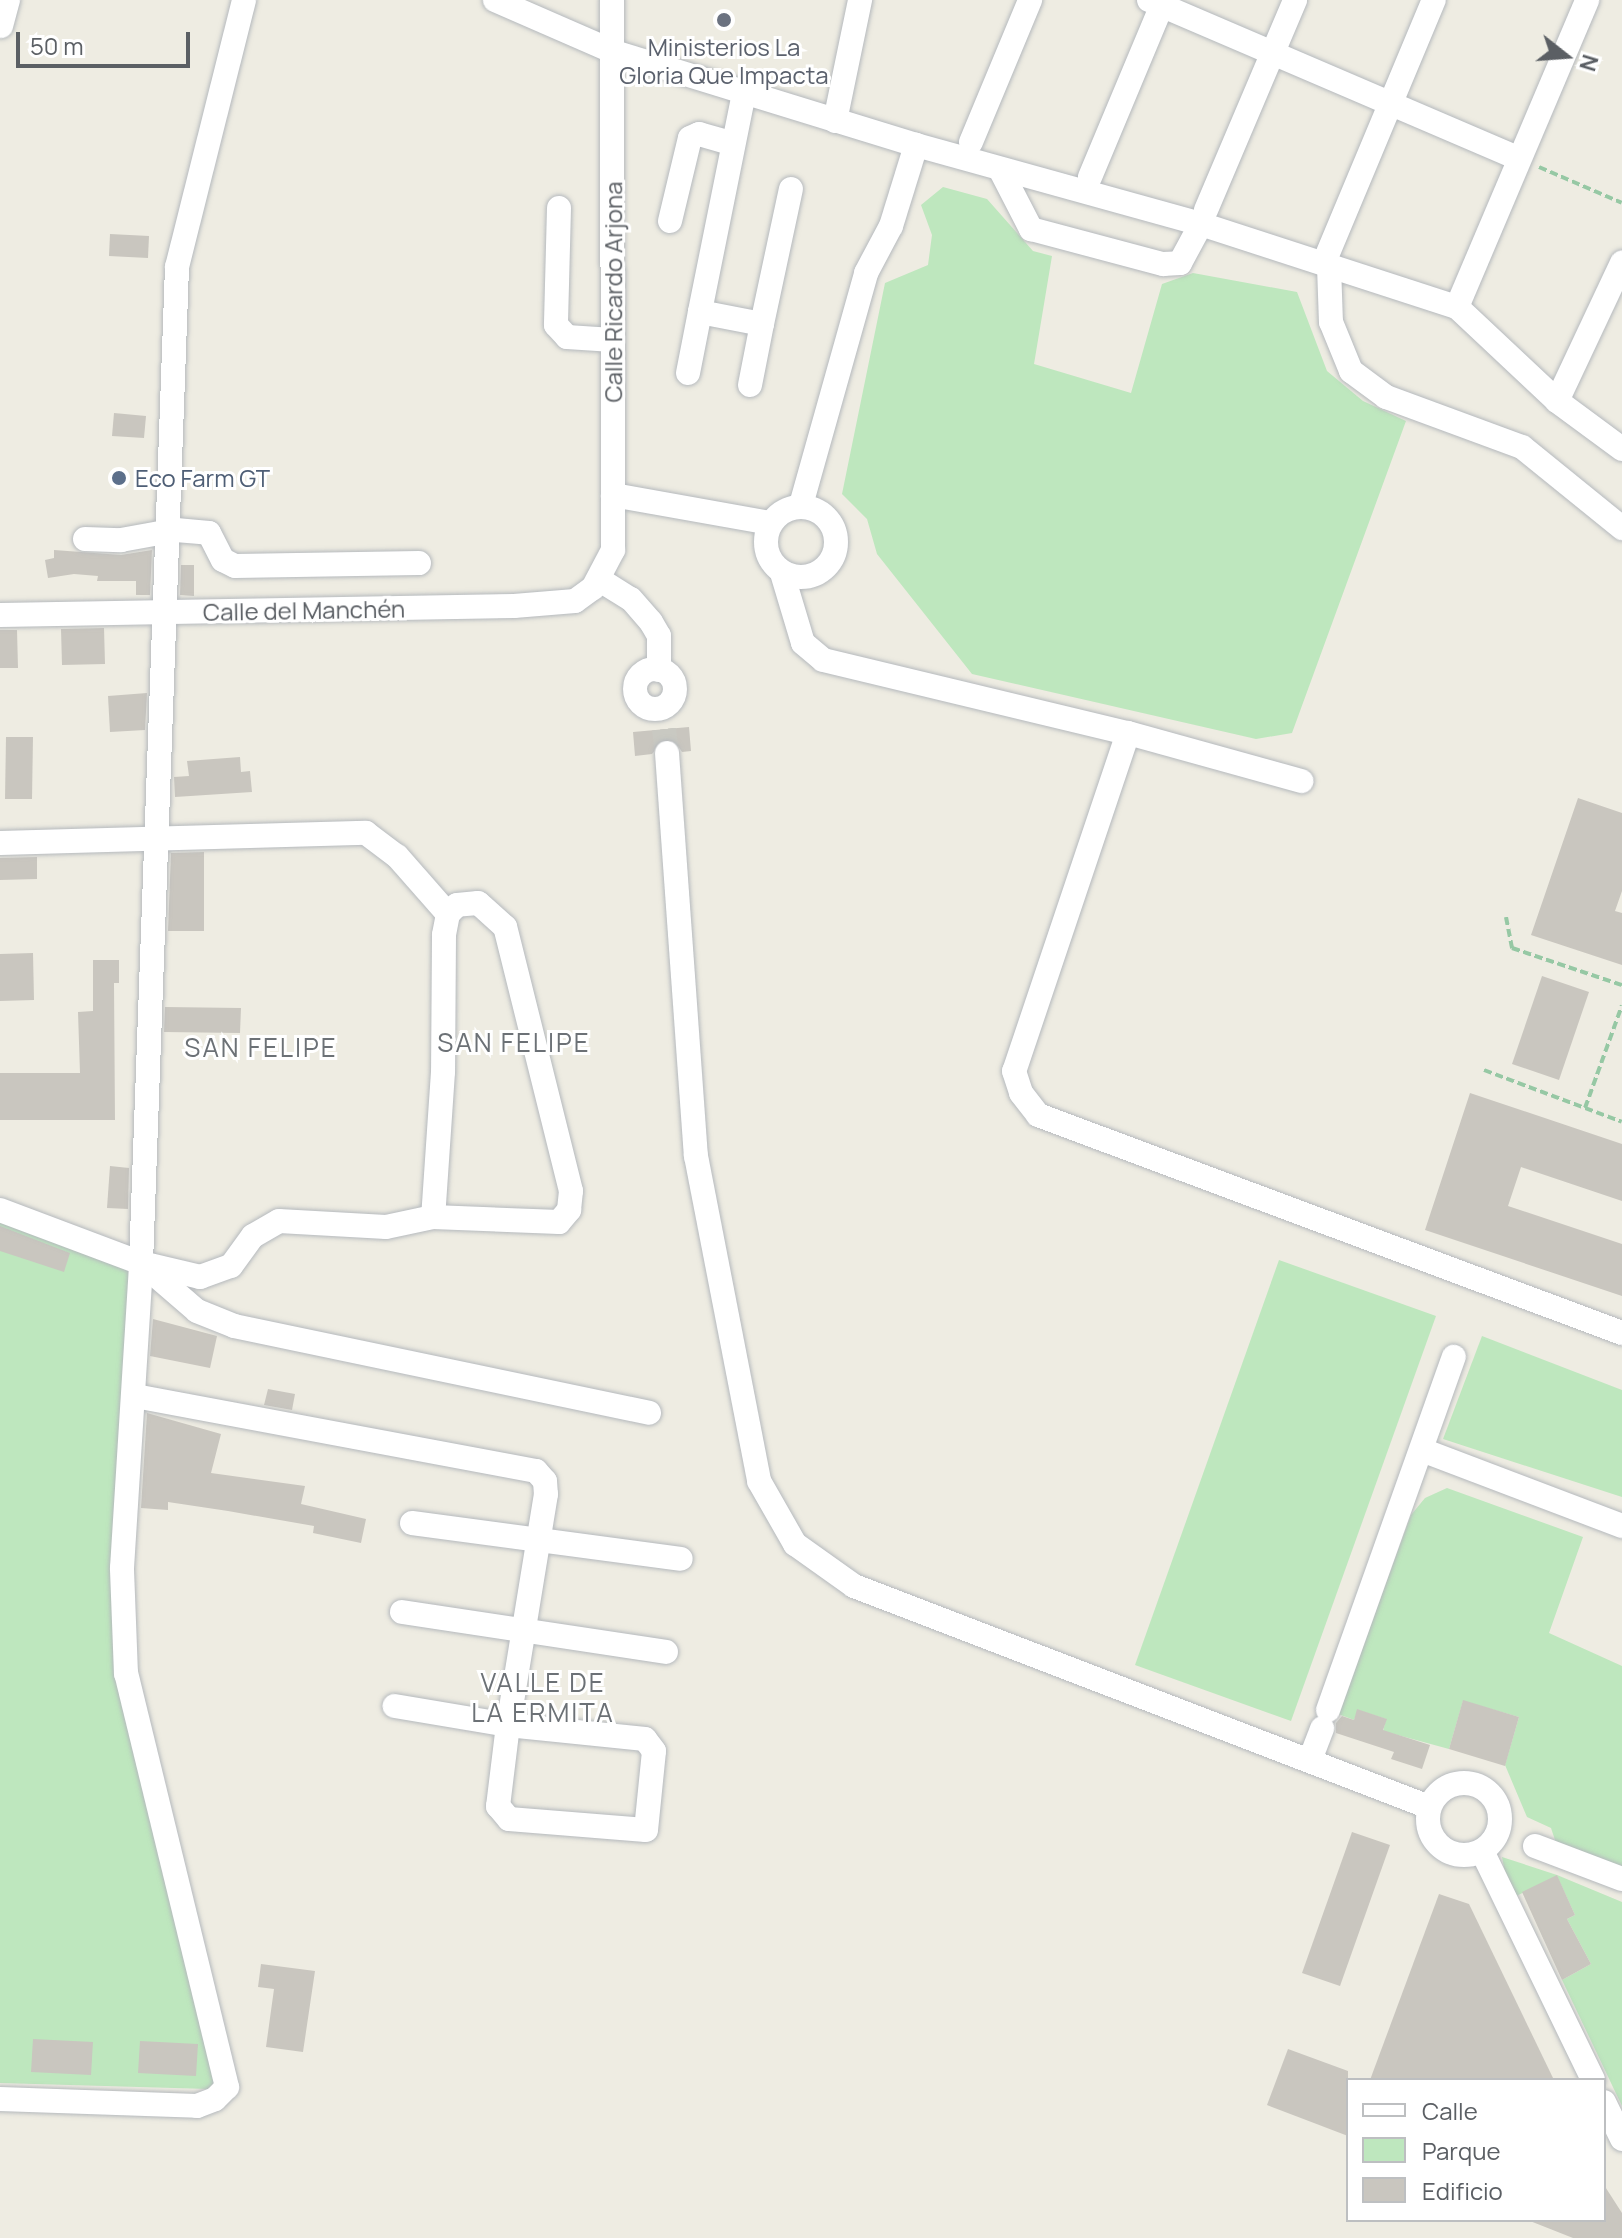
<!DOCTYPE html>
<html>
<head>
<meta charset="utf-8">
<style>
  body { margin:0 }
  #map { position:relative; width:1622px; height:2238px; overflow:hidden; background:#eeece2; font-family:Manrope,sans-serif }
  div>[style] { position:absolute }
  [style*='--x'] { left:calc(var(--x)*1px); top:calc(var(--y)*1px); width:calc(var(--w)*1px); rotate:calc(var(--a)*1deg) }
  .green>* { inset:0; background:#bee7be }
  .building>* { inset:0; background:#c9c6bf }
  .minor-tunnel>* { height:24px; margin-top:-12px; transform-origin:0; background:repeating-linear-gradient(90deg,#c9c9c2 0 24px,transparent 0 36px) }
  .path>* { height:4px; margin-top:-2px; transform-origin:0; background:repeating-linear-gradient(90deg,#96c8a4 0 8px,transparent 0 12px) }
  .roads { filter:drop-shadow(0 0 2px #b5b9bd) drop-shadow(0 0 2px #b5b9bd) }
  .minor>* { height:24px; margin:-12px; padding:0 12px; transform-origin:12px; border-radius:12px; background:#fff }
  .minor>.ring { margin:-12px; padding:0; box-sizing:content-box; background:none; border:24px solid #fff; border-radius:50% }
  .dots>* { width:22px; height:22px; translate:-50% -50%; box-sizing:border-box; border:4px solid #fff; border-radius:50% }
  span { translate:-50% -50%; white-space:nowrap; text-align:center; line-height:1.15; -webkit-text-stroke:6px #fff; paint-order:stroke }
  .worship-label { font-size:24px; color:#5b616d }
  .street-label { font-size:24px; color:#5b5f64 }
  .service-label { font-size:24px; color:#4e5e75 }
  .left { translate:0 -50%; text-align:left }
  .neighbourhood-label { font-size:26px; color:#6c7176; letter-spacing:2px }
  .legend { position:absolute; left:1346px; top:2078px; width:260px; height:144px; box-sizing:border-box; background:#fff; border:2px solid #bdbfc1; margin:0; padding:10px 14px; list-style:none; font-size:24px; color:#5b5f64 }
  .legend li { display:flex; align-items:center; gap:16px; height:40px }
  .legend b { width:40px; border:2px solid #bdbfc1 }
  .north { position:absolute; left:1526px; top:16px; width:80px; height:80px; -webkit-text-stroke:6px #fff; paint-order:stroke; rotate:107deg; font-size:22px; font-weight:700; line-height:32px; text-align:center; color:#5b5f64 }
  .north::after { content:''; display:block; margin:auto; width:28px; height:36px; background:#5b5f64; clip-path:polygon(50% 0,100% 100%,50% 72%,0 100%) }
  .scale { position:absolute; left:16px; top:32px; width:174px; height:36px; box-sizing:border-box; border:4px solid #5b5f64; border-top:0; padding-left:10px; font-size:24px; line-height:28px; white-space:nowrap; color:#5b5f64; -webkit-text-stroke:6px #fff; paint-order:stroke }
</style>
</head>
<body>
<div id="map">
  <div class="green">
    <div style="clip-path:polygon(943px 187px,987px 199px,1033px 251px,1052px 256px,1034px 364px,1131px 393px,1162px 284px,1193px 273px,1297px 292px,1327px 371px,1363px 401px,1406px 421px,1292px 733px,1256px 739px,972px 674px,877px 554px,867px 519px,842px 494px,885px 283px,928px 265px,932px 235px,921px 205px)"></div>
    <div style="clip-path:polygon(0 1218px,139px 1263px,122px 1676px,223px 2082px,209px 2089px,0 2083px)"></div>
    <div style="clip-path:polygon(1279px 1260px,1436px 1316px,1291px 1721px,1135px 1665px)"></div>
    <div style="clip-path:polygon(1482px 1336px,1622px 1390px,1622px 1497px,1443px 1439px)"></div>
    <div style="clip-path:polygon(1447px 1488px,1583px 1537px,1549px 1633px,1622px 1666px,1622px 1870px,1557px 1846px,1551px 1828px,1527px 1817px,1505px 1765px,1519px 1717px,1463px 1701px,1449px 1749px,1383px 1731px,1386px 1719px,1358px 1710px,1354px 1720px,1338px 1714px,1411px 1515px,1425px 1498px)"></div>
    <div style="clip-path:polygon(1502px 1857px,1557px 1875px,1622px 1902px,1622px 2106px,1562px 1980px,1591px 1964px,1567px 1919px,1575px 1915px,1557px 1876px,1510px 1899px)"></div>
  </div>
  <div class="building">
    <div style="clip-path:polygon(110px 234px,149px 236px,148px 258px,109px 256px)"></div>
    <div style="clip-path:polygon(114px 413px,146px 416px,144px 438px,112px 436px)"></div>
    <div style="clip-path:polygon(54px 550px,121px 555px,152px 550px,150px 595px,136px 595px,136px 581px,97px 581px,98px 576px,74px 574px,48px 578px,45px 560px,54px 558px)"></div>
    <div style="clip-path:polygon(181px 565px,194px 565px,194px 596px,180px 595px)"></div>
    <div style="clip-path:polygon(104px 628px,105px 664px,62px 665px,61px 629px)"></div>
    <div style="clip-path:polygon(0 630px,17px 630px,18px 668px,0 668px)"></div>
    <div style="clip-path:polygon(147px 693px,145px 730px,110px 732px,108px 696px)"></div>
    <div style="clip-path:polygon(689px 727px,691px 751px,682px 752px,674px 740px,665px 738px,652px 754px,635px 756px,633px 732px)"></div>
    <div style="clip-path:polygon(6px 737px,33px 737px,32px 799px,5px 799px)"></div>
    <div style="clip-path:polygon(240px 757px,241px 772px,250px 771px,252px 792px,175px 797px,174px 777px,189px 776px,187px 761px)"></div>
    <div style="clip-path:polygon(1578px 798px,1622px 813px,1622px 891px,1615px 911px,1622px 913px,1622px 965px,1531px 935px)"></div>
    <div style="clip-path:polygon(204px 852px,204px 931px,168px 931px,171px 853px)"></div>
    <div style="clip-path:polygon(37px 857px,37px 879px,0 880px,0 858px)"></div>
    <div style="clip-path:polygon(33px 953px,34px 1000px,0 1001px,0 954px)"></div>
    <div style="clip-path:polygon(93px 960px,119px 960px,119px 983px,114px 983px,115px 1120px,0 1120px,0 1073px,80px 1073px,78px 1012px,93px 1011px)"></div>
    <div style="clip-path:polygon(1542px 976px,1589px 992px,1559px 1080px,1512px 1064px)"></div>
    <div style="clip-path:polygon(165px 1007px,241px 1008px,240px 1033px,164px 1032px)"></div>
    <div style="clip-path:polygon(1470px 1093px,1622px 1144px,1622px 1201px,1521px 1167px,1508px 1206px,1622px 1244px,1622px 1296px,1425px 1230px)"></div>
    <div style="clip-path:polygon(110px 1166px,129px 1168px,128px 1209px,107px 1208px)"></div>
    <div style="clip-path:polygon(0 1226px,70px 1253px,64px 1272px,0 1251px)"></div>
    <div style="clip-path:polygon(153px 1319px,217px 1336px,210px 1368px,150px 1356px)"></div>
    <div style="clip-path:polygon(268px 1389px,295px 1394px,292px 1410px,264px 1405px)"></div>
    <div style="clip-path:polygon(147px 1413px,221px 1434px,211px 1473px,305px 1486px,301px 1504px,366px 1519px,361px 1543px,313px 1533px,314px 1526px,228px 1511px,168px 1502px,168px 1510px,141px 1508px)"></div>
    <div style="clip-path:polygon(1463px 1700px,1519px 1717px,1505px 1766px,1449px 1749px)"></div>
    <div style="clip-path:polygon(1357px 1709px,1387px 1719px,1383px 1730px,1430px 1745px,1422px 1769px,1391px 1759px,1394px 1752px,1336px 1733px,1336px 1723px,1342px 1716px,1354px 1720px)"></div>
    <div style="clip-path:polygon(1352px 1832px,1390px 1845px,1340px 1986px,1302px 1973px)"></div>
    <div style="clip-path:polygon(1557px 1875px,1575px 1915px,1567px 1919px,1591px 1964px,1562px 1980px,1522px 1892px)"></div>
    <div style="clip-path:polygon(1439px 1894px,1469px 1904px,1554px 2080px,1370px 2080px)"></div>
    <div style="clip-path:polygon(261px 1964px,315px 1971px,303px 2052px,266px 2047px,274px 1989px,258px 1987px)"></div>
    <div style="clip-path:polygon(33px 2039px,93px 2042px,91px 2075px,31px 2072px)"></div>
    <div style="clip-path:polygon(140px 2041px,198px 2044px,196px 2076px,138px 2073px)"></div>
    <div style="clip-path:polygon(1288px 2049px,1348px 2071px,1348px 2136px,1267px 2105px)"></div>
    <div style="clip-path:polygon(1604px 2185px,1622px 2213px,1622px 2238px,1573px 2238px,1530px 2221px,1604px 2220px)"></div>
  </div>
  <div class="minor-tunnel">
    <div style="--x:664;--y:729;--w:24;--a:83"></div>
  </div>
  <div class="path">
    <div style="--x:1539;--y:167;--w:90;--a:23.4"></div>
    <div style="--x:1506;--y:917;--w:32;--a:79"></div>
    <div style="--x:1512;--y:948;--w:116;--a:18.6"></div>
    <div style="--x:1484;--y:1070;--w:147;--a:20.6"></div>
    <div style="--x:1585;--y:1108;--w:109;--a:-70.2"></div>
  </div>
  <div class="roads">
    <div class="minor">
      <div style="--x:495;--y:0;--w:130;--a:23.6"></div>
      <div style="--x:614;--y:52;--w:316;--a:17.1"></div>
      <div style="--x:916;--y:145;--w:296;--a:15.5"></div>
      <div style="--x:1201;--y:224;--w:269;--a:18"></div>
      <div style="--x:1457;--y:307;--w:137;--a:43.2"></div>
      <div style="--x:1557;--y:401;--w:81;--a:36.4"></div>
      <div style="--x:1149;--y:0;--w:401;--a:23.2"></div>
      <div style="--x:1;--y:26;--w:27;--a:-75"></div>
      <div style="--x:744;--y:93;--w:223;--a:101.4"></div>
      <div style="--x:700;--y:312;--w:63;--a:11"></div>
      <div style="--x:762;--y:324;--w:138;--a:-77.9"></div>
      <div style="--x:835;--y:121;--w:124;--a:-78.3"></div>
      <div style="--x:971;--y:142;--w:154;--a:-67.4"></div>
      <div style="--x:1000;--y:169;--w:68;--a:62.7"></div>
      <div style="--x:1031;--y:229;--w:137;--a:14.9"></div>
      <div style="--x:1163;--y:264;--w:17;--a:-3"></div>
      <div style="--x:1180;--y:263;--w:44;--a:-61.7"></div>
      <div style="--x:1090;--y:177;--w:192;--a:-67.3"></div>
      <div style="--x:559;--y:208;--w:117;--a:91.5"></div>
      <div style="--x:556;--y:325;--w:16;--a:47"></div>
      <div style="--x:567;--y:337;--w:46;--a:3.7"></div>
      <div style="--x:1206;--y:210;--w:228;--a:-67"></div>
      <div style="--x:670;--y:221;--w:85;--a:-76.5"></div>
      <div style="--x:690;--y:138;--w:10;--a:-24"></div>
      <div style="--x:699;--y:134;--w:35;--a:16"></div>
      <div style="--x:1328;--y:253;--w:274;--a:-67.3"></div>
      <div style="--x:1329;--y:266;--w:56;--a:88"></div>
      <div style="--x:1331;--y:322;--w:53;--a:67.8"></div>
      <div style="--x:1351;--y:371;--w:44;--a:36.6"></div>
      <div style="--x:1386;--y:397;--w:145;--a:20.2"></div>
      <div style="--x:1522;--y:447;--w:129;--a:39"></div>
      <div style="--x:1457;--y:307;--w:333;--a:-67"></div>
      <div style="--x:688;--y:373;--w:62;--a:-78.9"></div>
      <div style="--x:750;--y:385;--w:62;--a:-78.9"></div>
      <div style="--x:1557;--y:401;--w:153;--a:-64.8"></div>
      <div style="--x:613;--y:495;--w:159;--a:10.1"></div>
      <div style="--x:801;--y:505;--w:241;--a:-74.3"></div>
      <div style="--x:866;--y:273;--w:53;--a:-62"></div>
      <div style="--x:891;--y:226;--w:85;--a:-72.8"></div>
      <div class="ring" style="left:766px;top:507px;width:46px;height:46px"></div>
      <div style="--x:85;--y:539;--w:36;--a:2"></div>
      <div style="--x:121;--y:540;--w:56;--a:-10.3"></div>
      <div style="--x:176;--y:530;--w:33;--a:5"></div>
      <div style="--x:209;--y:533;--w:30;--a:63"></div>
      <div style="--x:223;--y:560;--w:13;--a:27"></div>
      <div style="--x:235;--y:566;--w:184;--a:-0.9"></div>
      <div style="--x:782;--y:573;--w:73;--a:73.3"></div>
      <div style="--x:803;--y:643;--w:26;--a:40"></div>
      <div style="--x:823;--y:660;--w:314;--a:13.5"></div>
      <div style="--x:1128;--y:733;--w:357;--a:108.6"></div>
      <div style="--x:1014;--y:1071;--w:23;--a:72"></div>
      <div style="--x:1021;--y:1093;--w:28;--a:52"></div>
      <div style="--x:1038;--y:1115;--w:623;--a:20.47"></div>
      <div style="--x:600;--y:580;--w:36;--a:32"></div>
      <div style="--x:631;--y:599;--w:30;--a:49"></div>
      <div style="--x:651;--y:622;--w:16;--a:60"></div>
      <div style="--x:659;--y:636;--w:34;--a:90"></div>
      <div style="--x:0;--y:615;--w:514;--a:-1"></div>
      <div style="--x:514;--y:606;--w:61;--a:-4.7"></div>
      <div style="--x:575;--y:601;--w:22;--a:-36"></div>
      <div style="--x:593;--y:588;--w:43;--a:-62.2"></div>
      <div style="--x:613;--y:550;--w:550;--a:-90.1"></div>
      <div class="ring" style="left:635px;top:669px;width:16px;height:16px"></div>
      <div style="--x:1128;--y:733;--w:180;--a:15.5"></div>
      <div style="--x:667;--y:753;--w:404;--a:85.9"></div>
      <div style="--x:696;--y:1156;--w:331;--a:79"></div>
      <div style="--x:759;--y:1481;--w:73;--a:60.3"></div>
      <div style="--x:795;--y:1544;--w:72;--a:35.4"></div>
      <div style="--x:854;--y:1586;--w:616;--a:21.02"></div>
      <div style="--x:0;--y:843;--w:366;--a:-1.6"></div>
      <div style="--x:366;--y:833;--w:39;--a:37"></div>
      <div style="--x:397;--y:856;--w:77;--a:48.7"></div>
      <div style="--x:0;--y:1210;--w:151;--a:20.6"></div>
      <div style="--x:141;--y:1263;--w:61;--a:13.3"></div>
      <div style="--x:200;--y:1277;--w:33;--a:-20"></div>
      <div style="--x:231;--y:1266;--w:37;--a:-54"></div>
      <div style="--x:253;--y:1236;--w:30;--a:-30"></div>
      <div style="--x:279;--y:1221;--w:107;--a:3.2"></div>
      <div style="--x:386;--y:1227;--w:48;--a:-12"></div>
      <div style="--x:433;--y:1217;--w:126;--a:2.3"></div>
      <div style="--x:559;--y:1222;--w:16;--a:-50"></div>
      <div style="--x:569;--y:1210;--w:19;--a:-84"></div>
      <div style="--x:571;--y:1191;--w:272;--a:-104"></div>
      <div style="--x:505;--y:927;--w:36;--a:-138"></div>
      <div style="--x:478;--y:903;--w:21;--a:175"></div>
      <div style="--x:457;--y:905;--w:13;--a:135"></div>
      <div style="--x:448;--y:914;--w:21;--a:101"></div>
      <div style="--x:444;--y:935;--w:137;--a:90.4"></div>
      <div style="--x:443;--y:1072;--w:145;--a:93.9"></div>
      <div style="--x:146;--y:1267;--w:67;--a:40.8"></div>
      <div style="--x:197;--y:1311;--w:40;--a:22"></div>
      <div style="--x:234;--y:1326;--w:424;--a:11.8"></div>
      <div style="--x:135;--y:1396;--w:408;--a:10.6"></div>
      <div style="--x:536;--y:1471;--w:13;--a:48"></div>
      <div style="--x:545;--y:1481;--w:13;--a:86"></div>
      <div style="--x:546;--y:1494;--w:234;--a:99.3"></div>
      <div style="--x:508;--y:1725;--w:82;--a:97"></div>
      <div style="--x:498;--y:1806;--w:17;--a:50"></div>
      <div style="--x:509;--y:1819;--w:137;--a:4.6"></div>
      <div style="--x:646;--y:1830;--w:79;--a:-84.2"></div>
      <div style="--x:654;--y:1751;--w:15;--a:-127"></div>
      <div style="--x:645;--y:1739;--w:138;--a:-174.2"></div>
      <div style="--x:508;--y:1725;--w:115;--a:-170.5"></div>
      <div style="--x:1422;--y:1450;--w:214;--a:20.8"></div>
      <div style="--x:412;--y:1523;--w:271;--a:7.6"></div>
      <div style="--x:402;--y:1612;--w:267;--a:8.6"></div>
      <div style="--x:1328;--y:1710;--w:375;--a:-70.4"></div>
      <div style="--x:1310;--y:1760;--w:34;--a:-69"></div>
      <div class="ring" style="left:1428px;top:1783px;width:48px;height:48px"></div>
      <div style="--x:1535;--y:1846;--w:93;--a:20.8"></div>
      <div style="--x:1482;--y:1851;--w:254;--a:64.1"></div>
      <div style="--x:0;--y:2099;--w:197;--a:2"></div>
      <div style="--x:197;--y:2106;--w:19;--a:-21"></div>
      <div style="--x:215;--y:2099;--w:17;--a:-45"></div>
      <div style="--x:227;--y:2087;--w:425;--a:-103.7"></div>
      <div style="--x:126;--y:1674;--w:106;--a:-92.2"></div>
      <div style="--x:122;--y:1568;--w:306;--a:-86.4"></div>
      <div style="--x:141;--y:1263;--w:997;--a:-87.93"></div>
      <div style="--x:177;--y:267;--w:275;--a:-75.9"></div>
      <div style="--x:1604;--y:2102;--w:41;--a:64.1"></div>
    </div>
  </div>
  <div class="dots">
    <div style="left:724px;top:20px;background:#6b7280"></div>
    <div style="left:119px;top:478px;background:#5c6f8a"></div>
  </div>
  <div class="worship-label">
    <span style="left:724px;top:61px">Ministerios La<br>Gloria Que Impacta</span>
  </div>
  <div class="street-label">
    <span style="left:613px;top:292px;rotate:-90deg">Calle Ricardo Arjona</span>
    <span style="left:304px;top:610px;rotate:-1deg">Calle del Manchén</span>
  </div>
  <div class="service-label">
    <span class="left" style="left:135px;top:478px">Eco Farm GT</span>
  </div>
  <div class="neighbourhood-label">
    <span style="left:514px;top:1043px">SAN FELIPE</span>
    <span style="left:261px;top:1048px">SAN FELIPE</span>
    <span style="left:543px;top:1698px">VALLE DE<br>LA ERMITA</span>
  </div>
  <ul class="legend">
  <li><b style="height:10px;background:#fff"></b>Calle</li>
  <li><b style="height:22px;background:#bee7be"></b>Parque</li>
  <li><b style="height:22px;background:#c9c6bf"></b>Edificio</li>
  </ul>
  <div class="north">N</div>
  <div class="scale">50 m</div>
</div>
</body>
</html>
